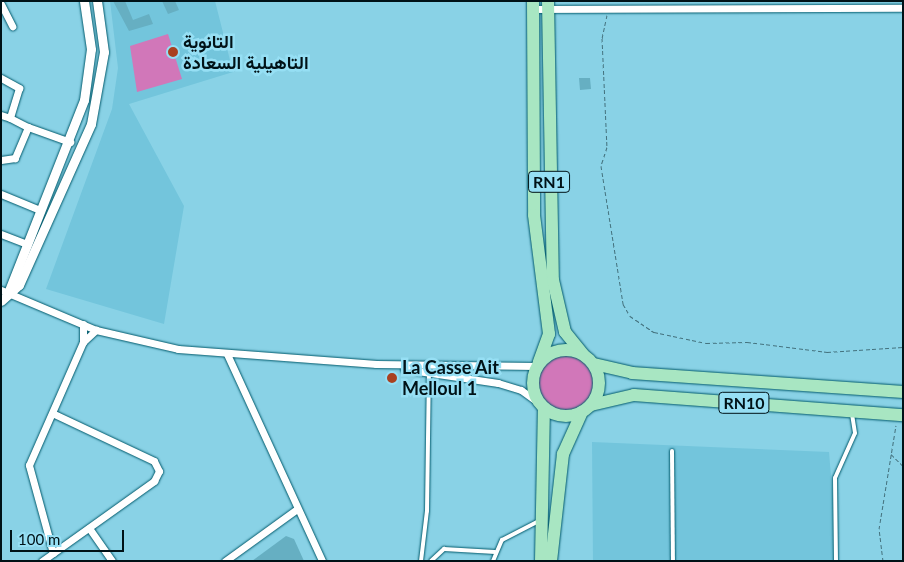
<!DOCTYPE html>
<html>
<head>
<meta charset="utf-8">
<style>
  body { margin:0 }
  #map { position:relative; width:904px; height:562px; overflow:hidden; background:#89d2e6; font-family:Lato,Vazirmatn,sans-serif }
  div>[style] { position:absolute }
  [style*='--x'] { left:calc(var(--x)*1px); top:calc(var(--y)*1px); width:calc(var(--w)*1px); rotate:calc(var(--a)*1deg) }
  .built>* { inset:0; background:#73c5dc }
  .green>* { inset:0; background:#d177b9 }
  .round { border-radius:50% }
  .building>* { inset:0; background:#66afc2 }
  .path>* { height:1px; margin-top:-0.5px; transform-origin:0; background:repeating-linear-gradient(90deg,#43717d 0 4px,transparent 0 6.5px) }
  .roads { filter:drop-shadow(0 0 1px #005a6c) drop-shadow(0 0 1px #005a6c) }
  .service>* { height:4px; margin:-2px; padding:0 2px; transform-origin:2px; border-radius:2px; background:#fff }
  .minor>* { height:7px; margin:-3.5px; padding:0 3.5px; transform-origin:3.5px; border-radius:3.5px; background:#fff }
  .tertiary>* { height:9px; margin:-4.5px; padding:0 4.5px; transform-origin:4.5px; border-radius:4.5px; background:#fff }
  .trunk>* { height:12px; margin:-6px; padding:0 6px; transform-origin:6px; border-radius:6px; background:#a8e6c2 }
  .trunk>.ring { margin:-6px; padding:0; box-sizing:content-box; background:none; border:12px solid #a8e6c2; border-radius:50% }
  .dots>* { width:14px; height:14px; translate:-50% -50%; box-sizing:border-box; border:2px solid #96dff4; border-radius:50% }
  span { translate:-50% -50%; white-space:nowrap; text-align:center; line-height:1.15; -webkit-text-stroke:5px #96dff4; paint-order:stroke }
  .shield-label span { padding:1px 4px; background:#96dff4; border:1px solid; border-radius:4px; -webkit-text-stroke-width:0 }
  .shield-label { font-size:16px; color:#001217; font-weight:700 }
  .poi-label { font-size:18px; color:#001217; font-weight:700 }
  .left { translate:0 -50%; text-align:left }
  .frame { position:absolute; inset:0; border:2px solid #001217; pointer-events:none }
  .scale { position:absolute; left:10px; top:530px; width:114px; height:22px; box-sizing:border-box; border:2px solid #001217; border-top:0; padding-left:6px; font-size:15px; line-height:18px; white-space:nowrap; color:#001217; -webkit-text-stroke:4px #96dff4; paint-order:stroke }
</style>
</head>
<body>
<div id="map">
  <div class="built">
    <div style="clip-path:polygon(110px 1px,215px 1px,233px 72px,129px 104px,184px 206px,164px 324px,46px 289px,112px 109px,118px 68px)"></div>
    <div style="clip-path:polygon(592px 442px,829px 452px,838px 561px,593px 561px)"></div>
  </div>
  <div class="green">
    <div style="clip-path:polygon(168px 34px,182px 79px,137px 92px,130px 46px)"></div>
    <div class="round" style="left:537px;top:354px;width:58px;height:58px"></div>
  </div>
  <div class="building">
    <div style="clip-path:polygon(113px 1px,125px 1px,133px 20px,149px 14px,153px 24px,129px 31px)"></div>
    <div style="clip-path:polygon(162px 1px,175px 1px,179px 10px,168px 14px)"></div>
    <div style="clip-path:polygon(579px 78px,590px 78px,591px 89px,580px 90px)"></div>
    <div style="clip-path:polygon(286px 536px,294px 539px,304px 561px,252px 561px)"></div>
  </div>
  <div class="path">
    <div style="--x:607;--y:15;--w:24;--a:102"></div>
    <div style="--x:602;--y:38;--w:109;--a:87.4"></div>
    <div style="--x:607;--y:147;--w:20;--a:108"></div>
    <div style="--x:601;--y:166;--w:140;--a:80.9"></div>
    <div style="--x:623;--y:304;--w:14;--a:60"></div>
    <div style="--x:630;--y:316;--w:29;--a:34"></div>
    <div style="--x:654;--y:332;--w:53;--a:11.9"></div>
    <div style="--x:706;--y:343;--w:41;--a:-1.4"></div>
    <div style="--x:747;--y:342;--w:81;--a:7.1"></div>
    <div style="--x:827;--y:352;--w:76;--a:-3.8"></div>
    <div style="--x:891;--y:454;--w:17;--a:45"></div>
    <div style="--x:883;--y:561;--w:32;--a:-97"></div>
    <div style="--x:879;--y:529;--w:105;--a:-80.7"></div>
  </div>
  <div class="roads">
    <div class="service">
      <div style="--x:672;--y:451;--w:110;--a:89.5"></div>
      <div style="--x:421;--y:561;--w:50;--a:-83.2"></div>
      <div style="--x:427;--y:511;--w:138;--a:-89.2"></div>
      <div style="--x:431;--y:561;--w:18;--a:-43"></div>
      <div style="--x:444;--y:549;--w:51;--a:3.4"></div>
      <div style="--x:493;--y:561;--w:23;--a:-67"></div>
      <div style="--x:502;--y:540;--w:42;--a:-27.2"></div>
      <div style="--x:836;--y:561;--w:83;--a:-90.7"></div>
      <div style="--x:835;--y:478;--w:49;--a:-66"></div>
      <div style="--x:855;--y:433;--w:20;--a:-99"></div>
    </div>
    <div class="minor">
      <div style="--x:1;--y:4;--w:25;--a:63"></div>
      <div style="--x:533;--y:9;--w:370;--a:-0.2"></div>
      <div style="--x:1;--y:78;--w:21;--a:29"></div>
      <div style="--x:19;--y:88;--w:31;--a:107"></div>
      <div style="--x:10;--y:118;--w:20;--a:27"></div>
      <div style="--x:28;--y:127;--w:34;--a:113"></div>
      <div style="--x:15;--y:158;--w:14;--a:172"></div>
      <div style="--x:1;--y:115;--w:9;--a:18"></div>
      <div style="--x:28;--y:127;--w:45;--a:19.7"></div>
      <div style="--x:1;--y:194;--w:42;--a:22.3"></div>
      <div style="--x:1;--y:234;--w:25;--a:21"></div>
      <div style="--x:1;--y:290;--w:103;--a:22.8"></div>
      <div style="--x:96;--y:330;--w:84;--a:13"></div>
      <div style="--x:178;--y:349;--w:199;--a:4.3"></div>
      <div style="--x:376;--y:364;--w:161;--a:0.7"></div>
      <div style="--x:83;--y:342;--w:18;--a:-43"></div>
      <div style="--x:227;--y:354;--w:228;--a:65.3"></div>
      <div style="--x:404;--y:369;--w:95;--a:8.5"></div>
      <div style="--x:498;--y:383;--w:24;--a:17"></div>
      <div style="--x:521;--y:390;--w:22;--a:36"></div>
      <div style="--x:89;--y:528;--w:40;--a:55.1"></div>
      <div style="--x:53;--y:553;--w:91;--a:-105.3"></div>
      <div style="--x:29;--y:465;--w:134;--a:-66.3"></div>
      <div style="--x:83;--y:342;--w:18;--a:-90"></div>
      <div style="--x:42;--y:561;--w:138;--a:-35.5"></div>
      <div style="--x:154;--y:481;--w:11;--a:-63"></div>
      <div style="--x:159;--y:471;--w:11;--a:-117"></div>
      <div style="--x:154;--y:461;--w:110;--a:-154.8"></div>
      <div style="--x:225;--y:561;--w:89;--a:-35.8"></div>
    </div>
    <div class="tertiary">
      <div style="--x:8;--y:293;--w:207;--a:-68.5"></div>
      <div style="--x:84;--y:100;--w:51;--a:-82.2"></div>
      <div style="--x:91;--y:49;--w:49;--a:-98.3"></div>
      <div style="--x:1;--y:301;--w:24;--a:-42"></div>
      <div style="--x:19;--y:285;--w:176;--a:-65.9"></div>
      <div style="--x:91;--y:124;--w:73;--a:-79.8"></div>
      <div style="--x:104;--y:52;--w:51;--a:-97.8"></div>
    </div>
    <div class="trunk">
      <div style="--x:533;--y:1;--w:214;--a:89.7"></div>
      <div style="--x:534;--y:215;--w:120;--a:82.8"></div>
      <div style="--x:549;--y:334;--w:30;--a:110"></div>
      <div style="--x:548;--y:1;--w:279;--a:89"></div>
      <div style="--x:553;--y:280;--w:53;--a:77"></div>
      <div style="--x:565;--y:332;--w:28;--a:51"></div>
      <div class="ring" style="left:533px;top:350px;width:54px;height:54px"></div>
      <div style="--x:594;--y:364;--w:39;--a:13"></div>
      <div style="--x:632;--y:373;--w:272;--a:4"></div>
      <div style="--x:591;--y:405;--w:44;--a:-13.1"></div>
      <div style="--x:634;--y:395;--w:270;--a:4.3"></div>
      <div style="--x:541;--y:561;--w:153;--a:-88.9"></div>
      <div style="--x:551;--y:561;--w:108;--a:-83.6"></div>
      <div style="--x:563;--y:454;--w:46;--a:-65.7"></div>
    </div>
  </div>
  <div class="dots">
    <div style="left:173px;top:52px;background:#a94120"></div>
    <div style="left:392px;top:378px;background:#a94120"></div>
  </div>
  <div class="shield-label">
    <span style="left:549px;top:182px">RN1</span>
    <span style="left:744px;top:403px">RN10</span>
  </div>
  <div class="poi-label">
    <span class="left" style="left:183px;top:52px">التانوية<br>التاهيلية السعادة</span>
    <span class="left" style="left:402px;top:378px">La Casse Ait<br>Melloul 1</span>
  </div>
  <div class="frame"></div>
  <div class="scale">100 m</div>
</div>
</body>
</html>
